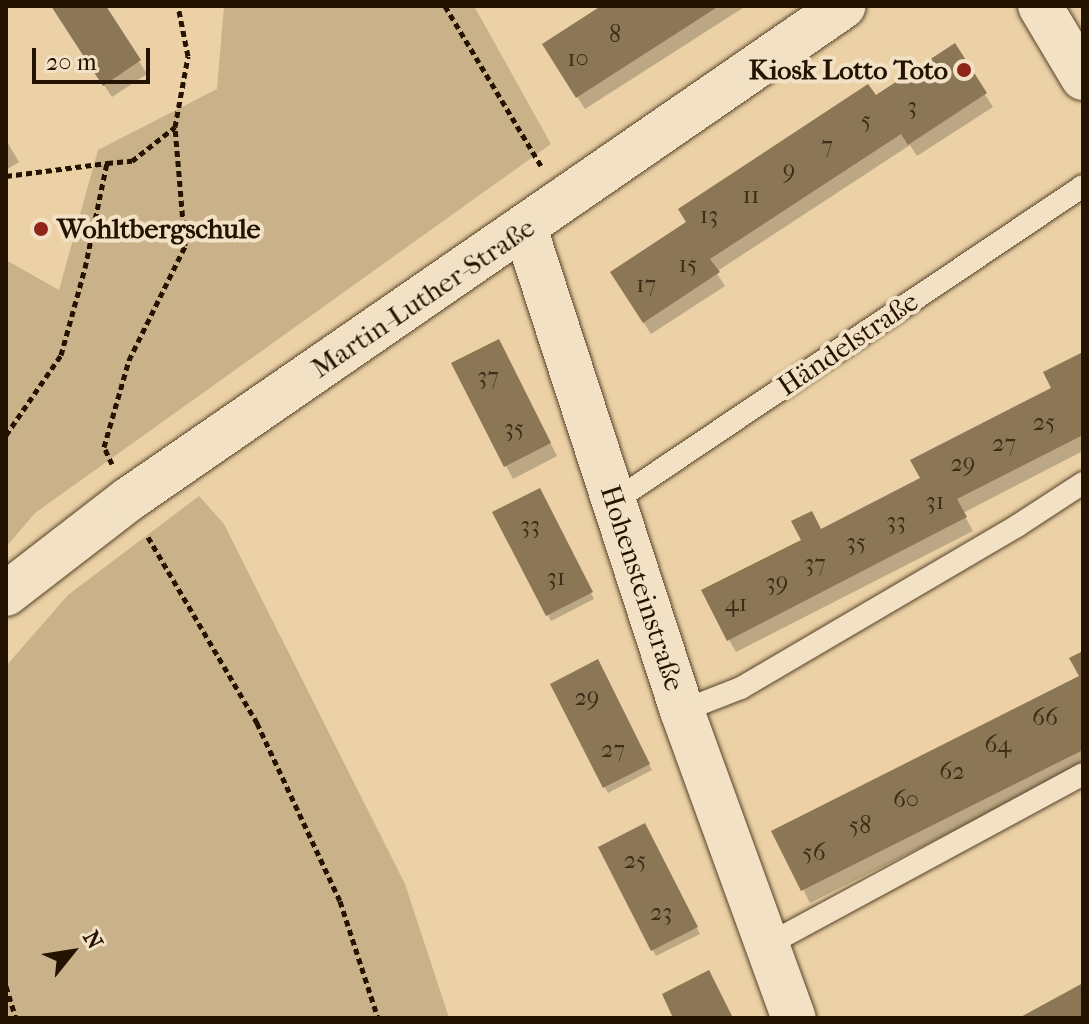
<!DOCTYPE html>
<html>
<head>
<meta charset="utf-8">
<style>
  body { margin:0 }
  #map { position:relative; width:1089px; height:1024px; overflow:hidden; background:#ebd1a5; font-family:"IM FELL French Canon",serif }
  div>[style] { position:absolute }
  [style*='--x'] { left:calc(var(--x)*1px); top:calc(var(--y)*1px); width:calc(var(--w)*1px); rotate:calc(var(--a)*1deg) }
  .green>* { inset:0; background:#c9b189 }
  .shadow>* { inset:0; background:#0003 }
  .building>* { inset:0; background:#8b7656 }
  .path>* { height:5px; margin-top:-2.5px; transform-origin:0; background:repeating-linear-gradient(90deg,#241300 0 6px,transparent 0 10px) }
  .roads { filter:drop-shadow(0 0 2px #564229) drop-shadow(0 0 2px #564229) }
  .service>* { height:22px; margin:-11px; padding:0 11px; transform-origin:11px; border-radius:11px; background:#f2e1c4 }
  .minor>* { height:44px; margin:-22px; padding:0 22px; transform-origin:22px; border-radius:22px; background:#f2e1c4 }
  .dots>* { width:22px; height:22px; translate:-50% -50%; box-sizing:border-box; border:4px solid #f2e1c4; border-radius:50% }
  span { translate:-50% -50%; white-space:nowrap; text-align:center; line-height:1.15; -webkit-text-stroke:8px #f2e1c4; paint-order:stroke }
  .number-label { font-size:24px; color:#3e2c16 }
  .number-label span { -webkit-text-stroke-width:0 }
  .poi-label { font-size:28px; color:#241300; font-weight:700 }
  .right { translate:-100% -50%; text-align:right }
  .left { translate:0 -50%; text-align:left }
  .street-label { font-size:28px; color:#241300 }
  .frame { position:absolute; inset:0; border:8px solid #241300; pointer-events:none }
  .north { position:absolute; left:32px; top:912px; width:80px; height:80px; -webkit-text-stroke:6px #f2e1c4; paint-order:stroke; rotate:60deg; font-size:22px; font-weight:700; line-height:32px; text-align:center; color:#241300 }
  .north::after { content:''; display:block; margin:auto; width:28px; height:36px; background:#241300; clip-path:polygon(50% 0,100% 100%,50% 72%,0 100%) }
  .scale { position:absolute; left:32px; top:48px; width:118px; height:36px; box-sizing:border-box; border:4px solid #241300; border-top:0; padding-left:10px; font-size:24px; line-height:28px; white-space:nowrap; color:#241300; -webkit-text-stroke:6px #f2e1c4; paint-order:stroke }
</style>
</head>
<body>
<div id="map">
  <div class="green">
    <div style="clip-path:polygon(224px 6px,474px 6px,551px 144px,35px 513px,6px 547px,6px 260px,59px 290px,98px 150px,217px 89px)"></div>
    <div style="clip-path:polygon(199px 496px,224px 524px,405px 884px,449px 1018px,6px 1018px,6px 666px,68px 595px)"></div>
  </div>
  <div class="shadow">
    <div style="clip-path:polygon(52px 6px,104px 6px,147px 74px,112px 97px)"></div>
    <div style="clip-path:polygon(605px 6px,746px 6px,585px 109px,552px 57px)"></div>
    <div style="clip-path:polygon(954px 46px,993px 107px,917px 156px,910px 145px,716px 272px,725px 286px,651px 334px,620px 286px,688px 223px)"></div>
    <div style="clip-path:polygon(6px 140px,19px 162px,6px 170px)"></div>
    <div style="clip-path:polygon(505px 354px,557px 456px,513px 479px,506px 466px)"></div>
    <div style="clip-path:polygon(1083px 356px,1083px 451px,963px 513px,973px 531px,736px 652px,729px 640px,821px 531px,923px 479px,1054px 389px,1045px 373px)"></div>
    <div style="clip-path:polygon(539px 490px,594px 599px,551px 621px,495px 513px)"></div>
    <div style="clip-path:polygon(1083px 653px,1083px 766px,810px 903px,774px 832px,1082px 677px)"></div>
    <div style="clip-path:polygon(597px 662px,652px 770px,608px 793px,552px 685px)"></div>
    <div style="clip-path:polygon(644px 826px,700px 934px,656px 956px,601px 848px)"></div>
  </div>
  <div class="building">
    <div style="clip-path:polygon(51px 6px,106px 6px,141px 60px,103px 86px)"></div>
    <div style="clip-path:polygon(601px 6px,719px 6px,576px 98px,542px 44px)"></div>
    <div style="clip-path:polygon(955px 43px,987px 93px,908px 145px,901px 134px,710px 259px,720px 272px,643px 323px,610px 272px,686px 222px,678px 209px,868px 84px,876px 95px)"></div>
    <div style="clip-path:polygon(499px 339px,551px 443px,504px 467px,451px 363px)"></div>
    <div style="clip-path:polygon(1081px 353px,1083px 435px,957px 499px,967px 517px,727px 641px,701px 590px,801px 540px,791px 521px,812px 511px,821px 529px,920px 478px,910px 460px,1051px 388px,1043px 372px)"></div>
    <div style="clip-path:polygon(540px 488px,593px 592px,546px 616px,492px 512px)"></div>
    <div style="clip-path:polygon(1083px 651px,1083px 750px,801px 891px,771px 831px,1079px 676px,1069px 658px)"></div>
    <div style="clip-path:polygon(598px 659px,650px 764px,603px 788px,550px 684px)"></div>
    <div style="clip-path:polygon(645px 823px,698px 927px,651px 951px,598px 847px)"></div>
    <div style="clip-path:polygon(709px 970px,733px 1018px,673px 1018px,662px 994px)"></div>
    <div style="clip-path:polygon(1083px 983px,1083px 1018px,1019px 1018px,1028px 1013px)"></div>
  </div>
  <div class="path">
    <div style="--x:445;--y:6;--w:187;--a:59"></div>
    <div style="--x:6;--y:176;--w:102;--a:-7.3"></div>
    <div style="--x:6;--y:435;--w:97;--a:-55.5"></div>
    <div style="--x:61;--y:355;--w:90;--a:-74.6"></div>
    <div style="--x:85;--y:268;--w:107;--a:-78.2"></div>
    <div style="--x:107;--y:163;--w:25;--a:-5"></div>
    <div style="--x:132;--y:161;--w:55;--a:-38.3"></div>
    <div style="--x:112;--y:464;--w:19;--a:-115"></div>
    <div style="--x:104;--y:447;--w:91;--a:-74"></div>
    <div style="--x:129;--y:360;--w:127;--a:-63.8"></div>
    <div style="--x:185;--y:246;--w:119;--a:-94.8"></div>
    <div style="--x:175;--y:127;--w:72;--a:-79.6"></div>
    <div style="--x:188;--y:56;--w:51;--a:-101.3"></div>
    <div style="--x:148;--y:537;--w:216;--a:59.6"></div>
    <div style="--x:257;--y:723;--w:196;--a:65"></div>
    <div style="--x:340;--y:901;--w:123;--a:72"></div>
    <div style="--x:6;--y:986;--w:34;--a:73"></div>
  </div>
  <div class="roads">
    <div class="service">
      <div style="--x:613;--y:502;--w:566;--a:-33.91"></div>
      <div style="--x:682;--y:711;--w:63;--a:-21.3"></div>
      <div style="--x:741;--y:688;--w:320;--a:-30.4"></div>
      <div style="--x:1017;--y:526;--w:79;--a:-33.1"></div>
      <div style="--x:767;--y:945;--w:359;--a:-28.4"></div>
    </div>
    <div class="minor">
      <div style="--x:1040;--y:6;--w:84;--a:59.2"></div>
      <div style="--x:525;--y:228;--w:508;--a:71.99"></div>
      <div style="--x:682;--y:711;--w:327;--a:70"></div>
      <div style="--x:6;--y:594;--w:155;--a:-37.7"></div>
      <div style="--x:129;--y:499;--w:868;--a:-34.59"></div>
    </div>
  </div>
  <div class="dots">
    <div style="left:964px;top:70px;background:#8f2418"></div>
    <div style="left:41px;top:229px;background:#8f2418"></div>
  </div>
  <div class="number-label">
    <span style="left:615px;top:35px">8</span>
    <span style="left:578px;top:59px">10</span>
    <span style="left:912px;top:107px">3</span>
    <span style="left:866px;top:121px">5</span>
    <span style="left:827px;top:146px">7</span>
    <span style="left:789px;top:171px">9</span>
    <span style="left:751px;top:196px">11</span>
    <span style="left:709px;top:216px">13</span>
    <span style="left:688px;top:265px">15</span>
    <span style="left:646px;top:285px">17</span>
    <span style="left:488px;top:377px">37</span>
    <span style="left:1044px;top:423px">25</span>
    <span style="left:514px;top:429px">35</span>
    <span style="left:1004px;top:444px">27</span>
    <span style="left:963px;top:464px">29</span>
    <span style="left:935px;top:502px">31</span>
    <span style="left:896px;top:522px">33</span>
    <span style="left:530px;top:526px">33</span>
    <span style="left:856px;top:543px">35</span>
    <span style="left:815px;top:564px">37</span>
    <span style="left:556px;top:578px">31</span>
    <span style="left:777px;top:583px">39</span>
    <span style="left:736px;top:604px">41</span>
    <span style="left:587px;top:698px">29</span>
    <span style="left:1045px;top:718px">66</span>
    <span style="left:998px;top:745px">64</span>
    <span style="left:613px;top:750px">27</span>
    <span style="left:952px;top:772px">62</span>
    <span style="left:906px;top:800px">60</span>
    <span style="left:860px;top:826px">58</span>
    <span style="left:814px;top:853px">56</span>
    <span style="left:635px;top:861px">25</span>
    <span style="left:661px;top:913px">23</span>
  </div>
  <div class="poi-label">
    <span class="right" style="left:948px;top:70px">Kiosk Lotto Toto</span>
    <span class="left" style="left:57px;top:229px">Wohltbergschule</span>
  </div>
  <div class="street-label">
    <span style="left:423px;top:298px;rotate:-34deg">Martin-Luther-Straße</span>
    <span style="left:848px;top:344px;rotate:-34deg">Händelstraße</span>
    <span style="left:642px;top:588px;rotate:72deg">Hohensteinstraße</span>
  </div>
  <div class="frame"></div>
  <div class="north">N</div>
  <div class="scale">20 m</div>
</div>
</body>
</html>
